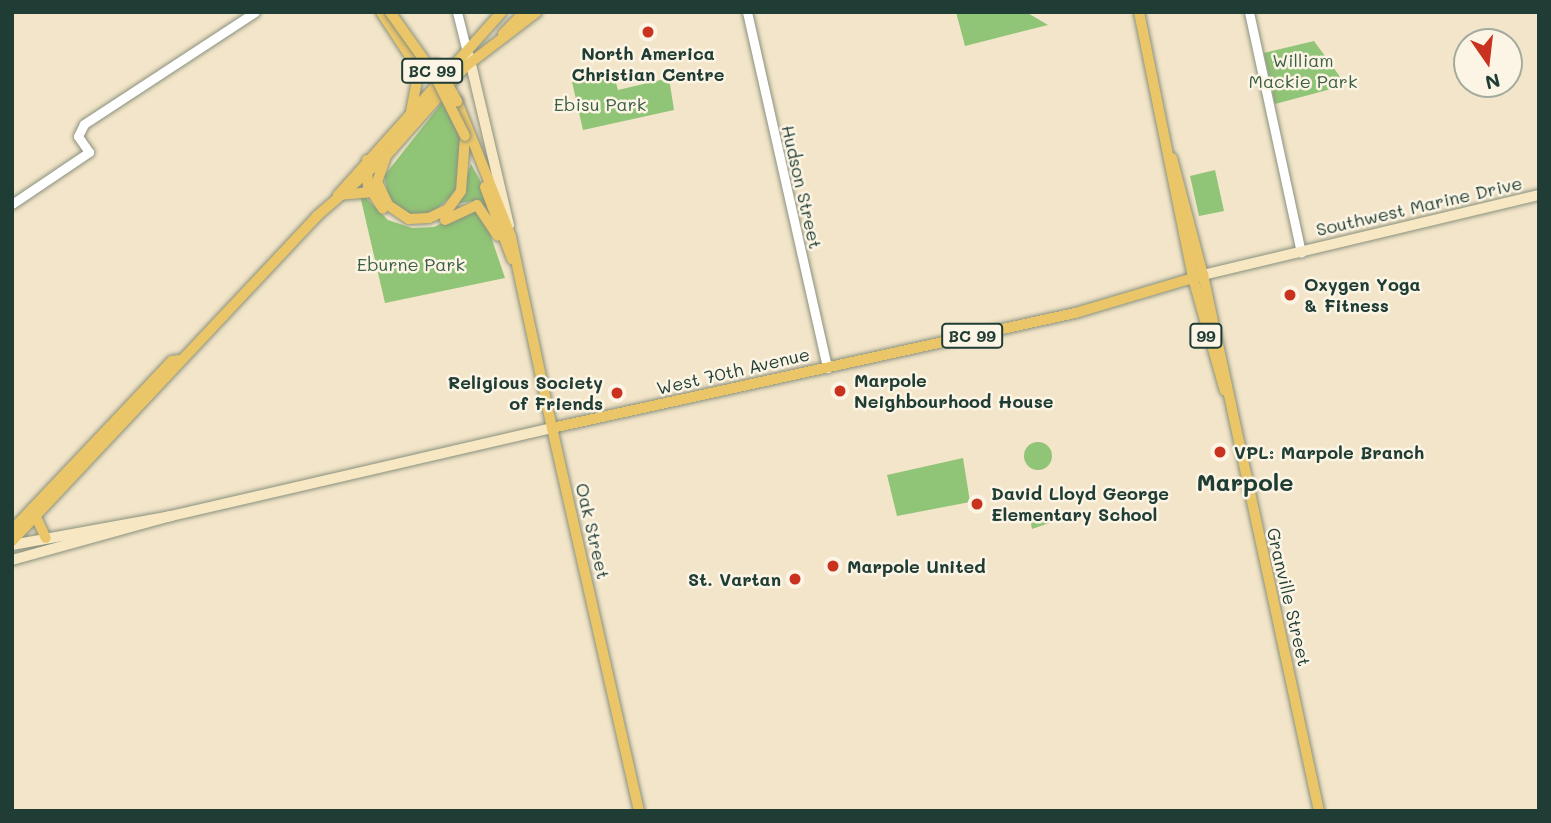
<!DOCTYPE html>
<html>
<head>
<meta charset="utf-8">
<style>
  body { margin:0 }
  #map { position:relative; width:1551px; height:823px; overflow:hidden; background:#f3e5c9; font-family:Mali,sans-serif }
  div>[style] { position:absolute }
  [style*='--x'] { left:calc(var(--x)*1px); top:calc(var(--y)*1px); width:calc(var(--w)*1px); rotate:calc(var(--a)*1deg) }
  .green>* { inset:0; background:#90c476 }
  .round { border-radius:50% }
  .roads { filter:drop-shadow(0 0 2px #89917e) drop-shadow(0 0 2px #89917e) }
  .tertiary>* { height:9px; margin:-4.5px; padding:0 4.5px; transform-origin:4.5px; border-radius:4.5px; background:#fff }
  .secondary>* { height:10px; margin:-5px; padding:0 5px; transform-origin:5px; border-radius:5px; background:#f7e8c3 }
  .primary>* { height:10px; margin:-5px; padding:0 5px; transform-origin:5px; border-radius:5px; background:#ebc669 }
  .trunk>* { height:10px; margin:-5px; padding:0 5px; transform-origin:5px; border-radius:5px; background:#ebc669 }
  .bridges { filter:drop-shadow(0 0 2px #89917e) drop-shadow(0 0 2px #89917e) }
  .trunk-bridge>* { height:10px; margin:-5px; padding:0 5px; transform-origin:5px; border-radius:5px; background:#ebc669 }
  .dots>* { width:19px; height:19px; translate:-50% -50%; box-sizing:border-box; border:4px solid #fcf5e5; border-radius:50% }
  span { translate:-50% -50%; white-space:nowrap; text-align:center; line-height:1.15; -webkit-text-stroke:5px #fcf5e5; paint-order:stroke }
  .shield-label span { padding:2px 5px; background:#fcf5e5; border:2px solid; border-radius:5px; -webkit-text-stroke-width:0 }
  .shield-label { font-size:16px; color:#1f3d34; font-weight:700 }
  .poi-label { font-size:18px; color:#1f3d34; font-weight:700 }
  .left { translate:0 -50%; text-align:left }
  .right { translate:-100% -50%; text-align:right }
  .park-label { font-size:18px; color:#3b5f44 }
  .street-label { font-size:18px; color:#1f3d34 }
  .district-label { font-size:24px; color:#1f3d34; font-weight:700 }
  .frame { position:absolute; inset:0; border:14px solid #1f3d34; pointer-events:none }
  .north { position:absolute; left:1453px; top:28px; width:70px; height:70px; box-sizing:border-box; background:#fcf5e5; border:2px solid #a4ab9e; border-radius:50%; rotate:166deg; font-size:19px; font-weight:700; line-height:28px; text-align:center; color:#1f3d34 }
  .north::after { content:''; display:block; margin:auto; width:24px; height:32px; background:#c8321e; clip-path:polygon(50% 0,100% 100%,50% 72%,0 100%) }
</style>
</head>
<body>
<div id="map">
  <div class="green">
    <div style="clip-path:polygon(956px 12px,1026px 12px,1048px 25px,965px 46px)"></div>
    <div style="clip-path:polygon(1314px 41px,1346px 85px,1275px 104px,1264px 53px)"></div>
    <div style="clip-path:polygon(613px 72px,618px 90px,669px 78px,674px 110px,583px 130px,572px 82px)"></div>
    <div style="clip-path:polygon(444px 100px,462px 143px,458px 191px,428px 216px,408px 215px,390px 203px,384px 176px)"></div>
    <div style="clip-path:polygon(471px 164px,480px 180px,488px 208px,472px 201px,456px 204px)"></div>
    <div style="clip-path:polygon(1215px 170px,1224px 211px,1199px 216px,1190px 176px)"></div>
    <div style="clip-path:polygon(359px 191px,388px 220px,412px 228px,434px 227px,473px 208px,484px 216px,505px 278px,385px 303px)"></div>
    <div class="round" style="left:1024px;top:442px;width:28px;height:28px"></div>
    <div style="clip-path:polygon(963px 458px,970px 502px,897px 516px,887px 475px)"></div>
    <div style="clip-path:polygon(1056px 511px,1058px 520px,1032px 529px,1030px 518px)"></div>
  </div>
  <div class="roads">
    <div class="tertiary">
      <div style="--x:457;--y:12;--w:41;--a:76"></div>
      <div style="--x:747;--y:12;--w:365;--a:77.3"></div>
      <div style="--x:1249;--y:12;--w:246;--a:77.8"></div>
      <div style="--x:12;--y:204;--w:93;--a:-34"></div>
      <div style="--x:89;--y:152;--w:19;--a:-125"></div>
      <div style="--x:78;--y:136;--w:13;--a:-63"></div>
      <div style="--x:84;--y:124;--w:204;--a:-33.2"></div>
    </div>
    <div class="secondary">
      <div style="--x:469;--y:56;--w:174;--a:76.7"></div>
      <div style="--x:1203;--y:275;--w:345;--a:-13.4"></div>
      <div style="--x:12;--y:545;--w:162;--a:-10.3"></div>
      <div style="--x:12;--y:560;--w:165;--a:-15.5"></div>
      <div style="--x:171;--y:516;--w:391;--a:-13"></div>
    </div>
    <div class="primary">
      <div style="--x:1139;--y:12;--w:271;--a:78.5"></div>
      <div style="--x:503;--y:34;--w:30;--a:-46"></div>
      <div style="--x:1172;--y:158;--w:121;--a:75.2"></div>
      <div style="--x:339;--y:194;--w:244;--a:-48.2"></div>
      <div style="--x:552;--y:428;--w:393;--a:77.2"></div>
      <div style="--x:36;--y:517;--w:23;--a:65"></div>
      <div style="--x:12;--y:530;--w:233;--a:-46.6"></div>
      <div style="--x:172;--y:361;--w:8;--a:-7"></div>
      <div style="--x:12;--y:541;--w:446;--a:-46.8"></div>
      <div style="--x:317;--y:216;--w:91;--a:-41"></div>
      <div style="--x:386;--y:156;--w:120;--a:-48.4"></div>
      <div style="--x:466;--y:66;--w:89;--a:-37.3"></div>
    </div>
    <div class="trunk">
      <div style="--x:381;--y:12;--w:69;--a:56.8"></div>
      <div style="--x:419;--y:70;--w:43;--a:100.8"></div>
      <div style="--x:457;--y:101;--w:146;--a:68.3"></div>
      <div style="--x:511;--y:237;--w:195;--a:77.9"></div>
      <div style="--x:552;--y:428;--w:535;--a:-12.4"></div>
      <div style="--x:1075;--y:313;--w:134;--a:-16.5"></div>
      <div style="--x:1203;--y:275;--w:548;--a:77.79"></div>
      <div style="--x:386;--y:156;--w:28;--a:109"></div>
      <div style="--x:377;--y:182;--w:25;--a:64"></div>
      <div style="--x:388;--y:205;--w:25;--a:34"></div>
      <div style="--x:409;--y:219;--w:20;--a:-3"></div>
      <div style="--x:429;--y:218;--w:21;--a:-25"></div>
      <div style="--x:448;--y:209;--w:22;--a:-54"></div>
      <div style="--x:461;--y:191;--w:55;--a:-85.8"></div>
      <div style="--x:367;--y:160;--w:26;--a:88"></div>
      <div style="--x:368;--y:186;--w:27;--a:57"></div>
      <div style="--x:485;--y:187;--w:77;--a:69.4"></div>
      <div style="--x:338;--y:195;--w:32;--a:-5"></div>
      <div style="--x:445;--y:220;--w:35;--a:-25"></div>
      <div style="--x:477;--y:205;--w:37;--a:56"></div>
      <div style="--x:1193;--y:278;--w:117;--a:74.2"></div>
    </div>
  </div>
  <div class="bridges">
    <div class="trunk-bridge">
      <div style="--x:390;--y:12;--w:76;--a:54.6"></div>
      <div style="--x:434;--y:74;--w:69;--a:63.4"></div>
      <div style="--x:436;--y:64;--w:43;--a:60.4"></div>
    </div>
  </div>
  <div class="dots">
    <div style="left:648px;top:32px;background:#c8321e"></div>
    <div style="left:1290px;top:295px;background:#c8321e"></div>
    <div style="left:840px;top:391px;background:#c8321e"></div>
    <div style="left:617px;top:393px;background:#c8321e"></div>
    <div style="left:1220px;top:452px;background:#c8321e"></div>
    <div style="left:977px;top:504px;background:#c8321e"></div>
    <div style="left:833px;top:566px;background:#c8321e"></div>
    <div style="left:795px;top:579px;background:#c8321e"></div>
  </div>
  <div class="shield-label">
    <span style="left:432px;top:71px">BC 99</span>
    <span style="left:972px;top:336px">BC 99</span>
    <span style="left:1206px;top:336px">99</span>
  </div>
  <div class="poi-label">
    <span style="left:648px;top:64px">North America<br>Christian Centre</span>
    <span class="left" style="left:1304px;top:295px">Oxygen Yoga<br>&amp; Fitness</span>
    <span class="left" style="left:854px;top:391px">Marpole<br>Neighbourhood House</span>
    <span class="right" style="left:603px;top:393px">Religious Society<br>of Friends</span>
    <span class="left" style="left:1234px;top:452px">VPL: Marpole Branch</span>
    <span class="left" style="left:991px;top:504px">David Lloyd George<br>Elementary School</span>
    <span class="left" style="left:847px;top:566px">Marpole United</span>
    <span class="right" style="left:781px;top:579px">St. Vartan</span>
  </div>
  <div class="park-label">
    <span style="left:1303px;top:71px">William<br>Mackie Park</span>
    <span style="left:600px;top:104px">Ebisu Park</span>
    <span style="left:411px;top:264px">Eburne Park</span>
  </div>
  <div class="street-label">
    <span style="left:802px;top:187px;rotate:77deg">Hudson Street</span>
    <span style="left:1419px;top:206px;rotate:-13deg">Southwest Marine Drive</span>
    <span style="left:733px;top:371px;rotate:-13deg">West 70th Avenue</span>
    <span style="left:593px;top:531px;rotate:77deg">Oak Street</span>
    <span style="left:1289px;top:597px;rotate:77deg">Granville Street</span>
  </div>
  <div class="district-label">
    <span style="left:1245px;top:482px">Marpole</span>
  </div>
  <div class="frame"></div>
  <div class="north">N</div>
</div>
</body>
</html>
